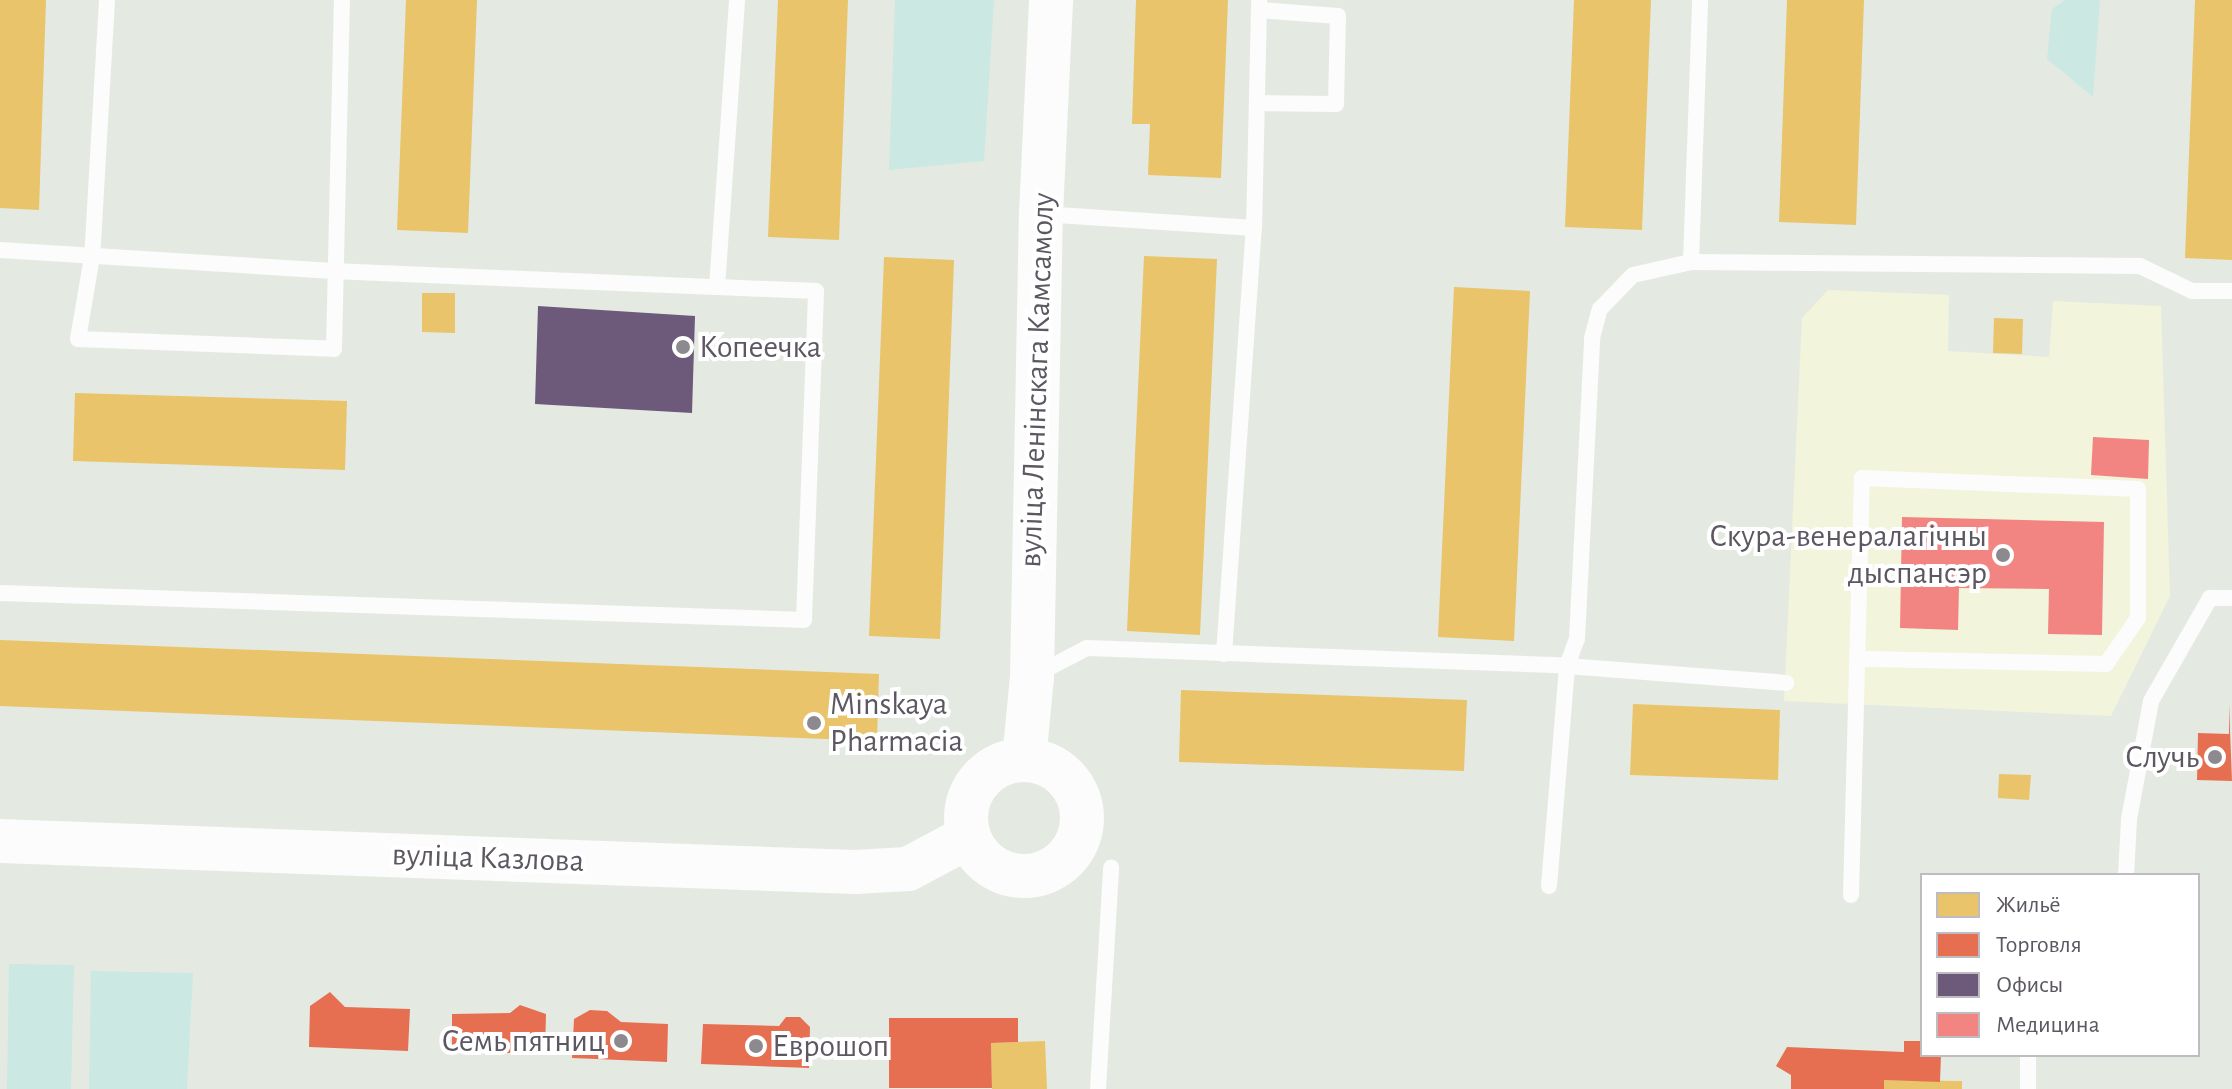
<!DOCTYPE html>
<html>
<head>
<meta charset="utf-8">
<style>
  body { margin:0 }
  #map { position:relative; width:2232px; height:1089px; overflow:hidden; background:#e4eae2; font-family:"Alegreya Sans",sans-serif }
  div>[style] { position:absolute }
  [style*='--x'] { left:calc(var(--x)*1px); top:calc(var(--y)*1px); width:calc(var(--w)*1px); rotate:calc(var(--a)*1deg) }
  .medical>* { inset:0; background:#f2f4db }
  .green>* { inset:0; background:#cbe8e3 }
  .homes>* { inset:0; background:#e9c46a }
  .shops>* { inset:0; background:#e76f51 }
  .offices>* { inset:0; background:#6d597a }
  .health>* { inset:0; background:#f28482 }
  .service>* { height:16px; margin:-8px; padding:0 8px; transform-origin:8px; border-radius:8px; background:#fbfcfb }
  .secondary>* { height:44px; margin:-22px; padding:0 22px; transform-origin:22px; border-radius:22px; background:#fbfcfb }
  .secondary>.ring { margin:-22px; padding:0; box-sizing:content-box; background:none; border:44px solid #fbfcfb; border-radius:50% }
  .dots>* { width:22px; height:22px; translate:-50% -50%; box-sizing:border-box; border:4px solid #fff; border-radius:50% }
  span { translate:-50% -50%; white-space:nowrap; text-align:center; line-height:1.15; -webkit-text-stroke:8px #fff; paint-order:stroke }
  .poi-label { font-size:32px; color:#5c5761 }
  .left { translate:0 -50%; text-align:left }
  .right { translate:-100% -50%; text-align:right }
  .street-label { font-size:32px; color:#5c5761 }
  .legend { position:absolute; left:1920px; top:873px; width:280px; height:184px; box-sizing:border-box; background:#fff; border:2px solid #bebcc0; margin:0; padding:10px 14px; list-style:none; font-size:24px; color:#5c5761 }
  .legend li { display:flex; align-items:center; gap:16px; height:40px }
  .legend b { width:40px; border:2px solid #bebcc0 }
</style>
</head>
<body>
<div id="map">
  <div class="medical">
    <div style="clip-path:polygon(1828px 290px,1949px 295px,1948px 351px,2049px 357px,2053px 301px,2161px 306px,2170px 596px,2111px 716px,1784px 701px,1802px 318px)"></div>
  </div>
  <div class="green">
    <div style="clip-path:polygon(895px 0,994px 0,984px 161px,889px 170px)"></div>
    <div style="clip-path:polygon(2065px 0,2100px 0,2093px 97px,2047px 59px,2052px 9px)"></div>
    <div style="clip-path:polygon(9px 964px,74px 965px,71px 1089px,7px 1089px)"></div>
    <div style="clip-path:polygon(91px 971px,193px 973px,187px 1089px,89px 1089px)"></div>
  </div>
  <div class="homes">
    <div style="clip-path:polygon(0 0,46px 0,39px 210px,0 208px)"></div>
    <div style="clip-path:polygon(406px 0,477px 0,468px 233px,397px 230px)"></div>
    <div style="clip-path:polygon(778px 0,848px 0,839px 240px,768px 237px)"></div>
    <div style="clip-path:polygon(1136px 0,1228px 0,1221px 178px,1148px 175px,1150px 124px,1132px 124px)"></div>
    <div style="clip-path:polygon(1574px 0,1651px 0,1642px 230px,1565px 227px)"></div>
    <div style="clip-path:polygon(1787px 0,1864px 0,1856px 225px,1779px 222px)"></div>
    <div style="clip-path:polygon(2195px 0,2232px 0,2232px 260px,2185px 258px)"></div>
    <div style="clip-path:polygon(1144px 256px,1217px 259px,1200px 635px,1127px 631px)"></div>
    <div style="clip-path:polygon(884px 257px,954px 260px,940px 639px,869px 636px)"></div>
    <div style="clip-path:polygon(1454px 287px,1530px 291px,1514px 641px,1438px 637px)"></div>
    <div style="clip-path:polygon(422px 293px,455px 293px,455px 333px,422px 332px)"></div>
    <div style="clip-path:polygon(1994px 318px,2023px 319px,2022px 354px,1993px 353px)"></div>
    <div style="clip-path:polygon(75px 393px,347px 401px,345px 470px,73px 461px)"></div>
    <div style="clip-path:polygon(0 640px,879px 674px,877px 741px,0 706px)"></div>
    <div style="clip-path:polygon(1181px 690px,1467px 700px,1464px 771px,1179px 762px)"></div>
    <div style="clip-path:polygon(1633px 704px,1780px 710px,1778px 780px,1630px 775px)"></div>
    <div style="clip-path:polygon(1999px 774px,2031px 775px,2029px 800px,1998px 798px)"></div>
    <div style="clip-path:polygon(1045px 1041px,1047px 1089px,992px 1089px,991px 1043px)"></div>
    <div style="clip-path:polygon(1884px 1080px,1962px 1081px,1962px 1089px,1884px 1089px)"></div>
  </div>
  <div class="shops">
    <div style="clip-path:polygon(2229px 704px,2232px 781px,2197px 780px,2198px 733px,2229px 734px)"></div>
    <div style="clip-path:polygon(330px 992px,345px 1007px,410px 1009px,408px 1051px,309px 1047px,310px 1006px)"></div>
    <div style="clip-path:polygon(520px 1005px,546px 1014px,545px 1053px,452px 1053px,452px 1014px,510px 1013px)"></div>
    <div style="clip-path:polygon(590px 1010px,607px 1011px,621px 1022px,668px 1024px,667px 1062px,572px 1058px,574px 1019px)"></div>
    <div style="clip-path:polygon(786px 1017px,800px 1017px,810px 1027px,809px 1068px,701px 1064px,703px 1024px,779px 1026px)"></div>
    <div style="clip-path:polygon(889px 1018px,1018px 1018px,1018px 1042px,991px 1043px,992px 1088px,889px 1088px)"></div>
    <div style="clip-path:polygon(1904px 1041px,1922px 1041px,1922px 1055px,1941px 1055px,1940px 1082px,1884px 1080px,1884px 1089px,1791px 1089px,1791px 1075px,1776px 1066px,1787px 1047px,1904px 1052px)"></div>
  </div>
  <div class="offices">
    <div style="clip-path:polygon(538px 306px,695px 316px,692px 413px,535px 404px)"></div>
  </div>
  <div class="health">
    <div style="clip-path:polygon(2093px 437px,2149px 440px,2148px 479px,2091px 475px)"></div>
    <div style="clip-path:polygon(1902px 517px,2104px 522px,2102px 635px,2048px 634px,2049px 589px,1959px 588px,1958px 630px,1900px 628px)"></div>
  </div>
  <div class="service">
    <div style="--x:107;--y:0;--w:257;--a:93.3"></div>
    <div style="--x:92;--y:257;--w:83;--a:99.7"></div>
    <div style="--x:78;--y:339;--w:256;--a:2.2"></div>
    <div style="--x:334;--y:349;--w:349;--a:-88.7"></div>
    <div style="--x:1257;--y:103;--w:79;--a:0.7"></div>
    <div style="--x:1336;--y:104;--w:88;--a:-88.7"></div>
    <div style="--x:1338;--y:16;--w:79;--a:-175.7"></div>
    <div style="--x:1042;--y:214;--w:212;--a:3.8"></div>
    <div style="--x:0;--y:250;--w:333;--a:3.6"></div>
    <div style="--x:332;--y:271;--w:385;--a:2.4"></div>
    <div style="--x:1691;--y:262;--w:449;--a:0.5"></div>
    <div style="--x:2140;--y:266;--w:58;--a:25.7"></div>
    <div style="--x:2192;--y:291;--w:40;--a:0"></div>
    <div style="--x:0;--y:593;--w:804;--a:1.92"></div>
    <div style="--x:804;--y:620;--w:329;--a:-87.9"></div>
    <div style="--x:816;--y:291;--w:99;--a:-177.7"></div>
    <div style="--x:717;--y:287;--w:288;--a:-86"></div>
    <div style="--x:1224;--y:654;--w:427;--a:-86"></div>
    <div style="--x:1254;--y:228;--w:228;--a:-88.7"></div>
    <div style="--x:1037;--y:674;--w:56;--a:-27.5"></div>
    <div style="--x:1087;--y:648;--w:480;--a:2.1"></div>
    <div style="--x:1567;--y:666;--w:220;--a:4.4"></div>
    <div style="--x:2126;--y:875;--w:56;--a:-86.9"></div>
    <div style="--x:2129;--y:819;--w:120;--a:-79.4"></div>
    <div style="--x:2151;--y:701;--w:119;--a:-60.2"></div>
    <div style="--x:2210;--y:598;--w:22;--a:0"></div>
    <div style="--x:1549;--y:886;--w:221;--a:-85.3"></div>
    <div style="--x:1567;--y:666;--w:29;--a:-70"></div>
    <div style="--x:1577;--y:639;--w:301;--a:-87.1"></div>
    <div style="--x:1592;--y:338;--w:30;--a:-75"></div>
    <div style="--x:1600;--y:309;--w:47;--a:-45.9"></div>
    <div style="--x:1633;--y:275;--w:59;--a:-12.6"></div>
    <div style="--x:1691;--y:262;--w:262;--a:-88"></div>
    <div style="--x:1851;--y:895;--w:417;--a:-88.5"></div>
    <div style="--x:1862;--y:478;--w:276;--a:2.3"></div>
    <div style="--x:2138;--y:489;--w:129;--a:90"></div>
    <div style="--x:2138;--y:618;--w:56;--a:124.8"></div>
    <div style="--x:2106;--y:664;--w:249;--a:-178.8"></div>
    <div style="--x:2028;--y:1055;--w:34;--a:90"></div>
    <div style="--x:1098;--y:1089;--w:222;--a:-86.6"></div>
  </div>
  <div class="secondary">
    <div class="ring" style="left:966px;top:760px;width:72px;height:72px"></div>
    <div style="--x:1024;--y:760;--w:83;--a:-84.5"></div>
    <div style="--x:1032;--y:677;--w:463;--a:-88.9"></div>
    <div style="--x:1041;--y:214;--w:214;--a:-87.3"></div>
    <div style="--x:0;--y:841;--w:856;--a:2.08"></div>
    <div style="--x:855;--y:872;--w:53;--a:-3.2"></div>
    <div style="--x:908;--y:869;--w:68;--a:-28.1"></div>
  </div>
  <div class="dots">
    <div style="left:683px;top:347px;background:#8c8a8e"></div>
    <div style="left:2003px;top:555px;background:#8c8a8e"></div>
    <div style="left:814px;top:723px;background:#8c8a8e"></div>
    <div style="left:2215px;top:757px;background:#8c8a8e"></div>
    <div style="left:621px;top:1041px;background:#8c8a8e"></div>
    <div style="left:756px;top:1046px;background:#8c8a8e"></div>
  </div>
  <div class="poi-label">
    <span class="left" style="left:699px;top:347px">Копеечка</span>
    <span class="right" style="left:1987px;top:555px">Скура-венералагічны<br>дыспансэр</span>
    <span class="left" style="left:830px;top:723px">Minskaya<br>Pharmacia</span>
    <span class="right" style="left:2199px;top:757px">Случь</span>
    <span class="right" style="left:605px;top:1041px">Семь пятниц</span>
    <span class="left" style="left:772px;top:1046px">Еврошоп</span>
  </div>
  <div class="street-label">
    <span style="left:1037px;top:380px;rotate:-88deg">вуліца Ленінскага Камсамолу</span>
    <span style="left:488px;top:858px;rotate:2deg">вуліца Казлова</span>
  </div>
  <ul class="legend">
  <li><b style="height:22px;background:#e9c46a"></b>Жильё</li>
  <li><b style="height:22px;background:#e76f51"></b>Торговля</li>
  <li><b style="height:22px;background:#6d597a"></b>Офисы</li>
  <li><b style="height:22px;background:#f28482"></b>Медицина</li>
  </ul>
</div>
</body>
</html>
